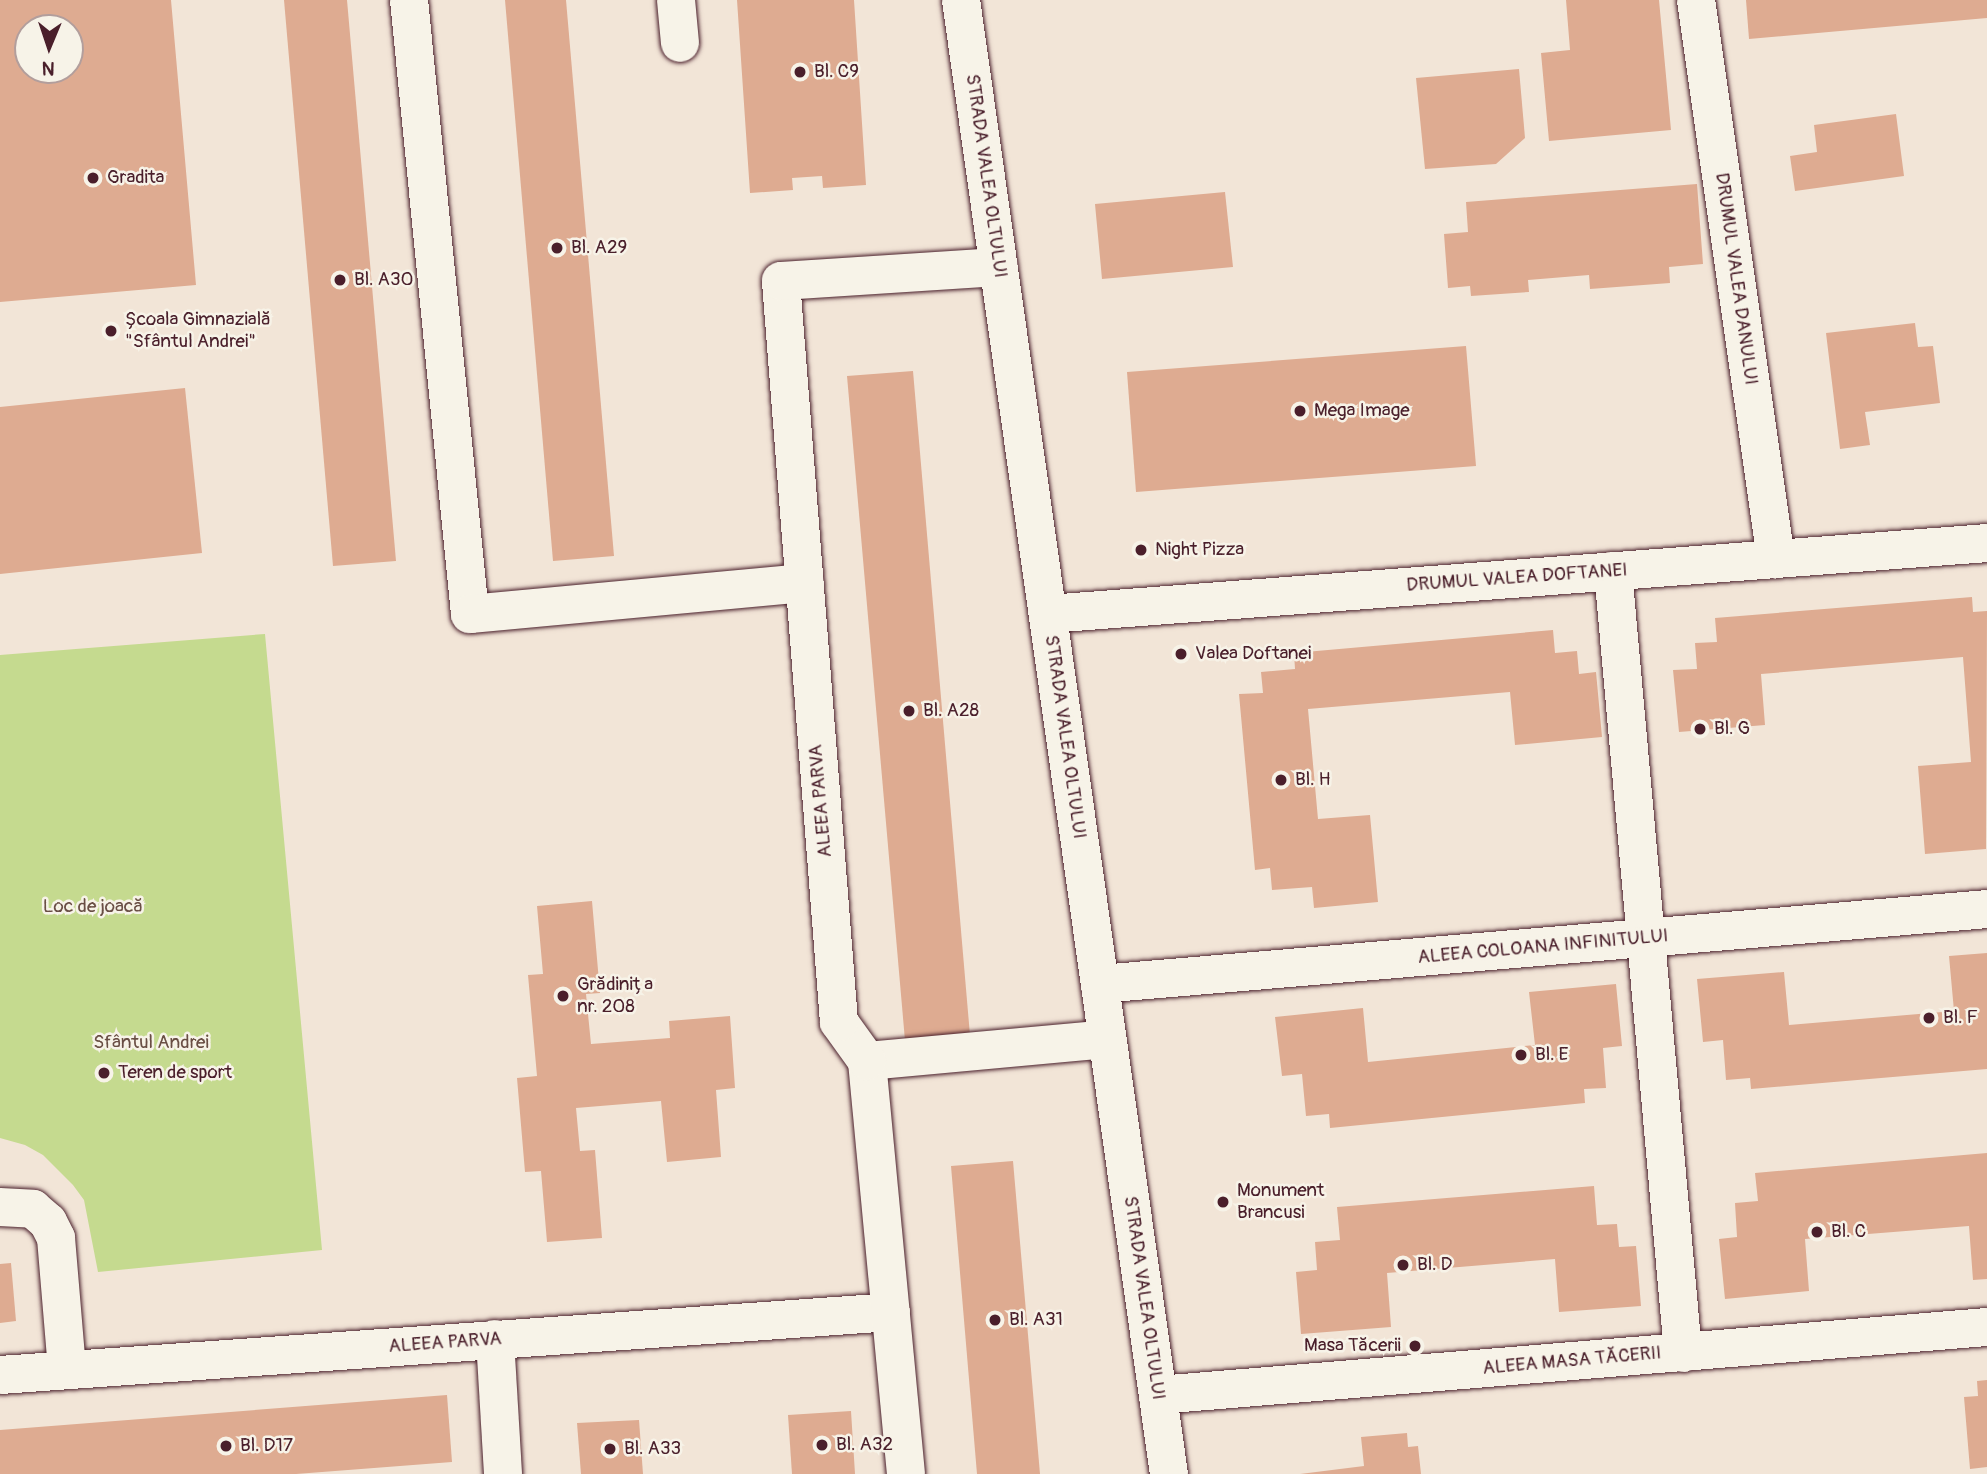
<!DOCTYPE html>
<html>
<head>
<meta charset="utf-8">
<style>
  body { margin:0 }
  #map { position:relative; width:1987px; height:1474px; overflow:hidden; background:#f2e5d7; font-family:Pangolin,sans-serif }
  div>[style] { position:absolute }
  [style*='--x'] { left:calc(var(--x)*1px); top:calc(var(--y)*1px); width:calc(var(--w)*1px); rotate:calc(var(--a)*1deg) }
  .green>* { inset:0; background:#c5da8f }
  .building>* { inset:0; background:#deab91 }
  .roads { filter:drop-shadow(0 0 2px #4a1f2b) drop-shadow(0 0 2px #4a1f2b) }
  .minor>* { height:38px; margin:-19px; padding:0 19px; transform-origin:19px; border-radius:19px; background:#f7f3e8 }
  .major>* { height:38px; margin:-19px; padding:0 19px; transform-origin:19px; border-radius:19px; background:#f7f3e8 }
  .dots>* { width:19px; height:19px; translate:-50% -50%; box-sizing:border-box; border:4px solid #f7f3e8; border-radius:50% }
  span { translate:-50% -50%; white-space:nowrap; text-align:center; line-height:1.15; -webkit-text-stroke:5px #f7f3e8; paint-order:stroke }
  .poi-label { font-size:19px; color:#4a1f2b }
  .left { translate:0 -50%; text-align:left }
  .right { translate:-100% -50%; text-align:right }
  .street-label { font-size:19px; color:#4a1f2b }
  .park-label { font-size:19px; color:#694e44 }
  .north { position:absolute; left:14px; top:14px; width:70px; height:70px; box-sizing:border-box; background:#f7f3e8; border:2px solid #b29e9c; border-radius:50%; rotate:182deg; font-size:19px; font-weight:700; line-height:28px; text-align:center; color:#4a1f2b }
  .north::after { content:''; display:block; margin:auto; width:24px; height:32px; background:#4a1f2b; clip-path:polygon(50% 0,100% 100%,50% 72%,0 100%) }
</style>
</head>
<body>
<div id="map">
  <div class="green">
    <div style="clip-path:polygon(265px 634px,322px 1250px,98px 1272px,84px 1200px,73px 1185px,43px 1155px,25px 1145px,0 1138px,0 655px)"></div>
  </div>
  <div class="building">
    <div style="clip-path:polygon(evenodd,0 0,171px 0,196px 285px,0 302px,0 0,28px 28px,70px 28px,70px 70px,28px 70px,28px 28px)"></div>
    <div style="clip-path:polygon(284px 0,347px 0,396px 561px,333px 566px)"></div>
    <div style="clip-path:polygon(505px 0,566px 0,614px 556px,553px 561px)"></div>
    <div style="clip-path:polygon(737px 0,854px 0,866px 185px,823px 188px,822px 176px,792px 178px,793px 190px,750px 193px)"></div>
    <div style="clip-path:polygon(1566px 0,1659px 0,1671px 130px,1549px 141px,1541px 53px,1570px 50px)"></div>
    <div style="clip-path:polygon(1746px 0,1987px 0,1987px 18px,1749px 39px)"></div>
    <div style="clip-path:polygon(1519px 69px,1525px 138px,1496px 164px,1425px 169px,1416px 78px)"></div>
    <div style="clip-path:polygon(1896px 114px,1904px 176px,1795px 191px,1790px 156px,1817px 152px,1814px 125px)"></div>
    <div style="clip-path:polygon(1697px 184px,1703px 264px,1669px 267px,1670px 283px,1590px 289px,1589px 275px,1528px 280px,1529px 292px,1471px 296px,1470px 286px,1448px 288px,1444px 234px,1468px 232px,1466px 202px)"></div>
    <div style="clip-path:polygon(1225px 192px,1233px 267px,1102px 279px,1095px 204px)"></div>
    <div style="clip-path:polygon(1915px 323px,1918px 347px,1933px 346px,1940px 403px,1865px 412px,1870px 445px,1840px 449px,1826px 333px)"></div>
    <div style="clip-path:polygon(1466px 346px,1476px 466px,1136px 492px,1127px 372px)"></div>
    <div style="clip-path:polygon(913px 371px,971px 1047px,906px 1052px,847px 376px)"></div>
    <div style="clip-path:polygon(185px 388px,202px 553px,0 574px,0 407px)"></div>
    <div style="clip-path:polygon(1972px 597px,1973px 612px,1987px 611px,1986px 849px,1925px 854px,1918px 766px,1971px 762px,1963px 657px,1761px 674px,1765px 725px,1679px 732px,1673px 670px,1697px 669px,1695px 643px,1717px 642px,1715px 618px)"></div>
    <div style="clip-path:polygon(1553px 630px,1555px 653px,1577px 651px,1579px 674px,1596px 672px,1602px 737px,1515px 745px,1510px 692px,1308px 709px,1318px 819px,1370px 815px,1378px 902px,1314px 908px,1312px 887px,1272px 890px,1270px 868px,1255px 870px,1239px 694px,1263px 693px,1261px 672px,1295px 669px,1294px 653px)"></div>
    <div style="clip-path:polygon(592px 901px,600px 993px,586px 994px,591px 1044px,670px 1038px,669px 1021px,730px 1016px,735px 1088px,716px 1090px,721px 1157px,667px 1162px,661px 1101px,576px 1108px,580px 1151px,595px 1150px,602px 1238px,547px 1242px,541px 1171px,525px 1172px,517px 1078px,537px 1076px,528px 975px,543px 974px,537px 906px)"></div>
    <div style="clip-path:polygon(1987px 953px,1987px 1069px,1751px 1089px,1750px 1078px,1726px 1080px,1723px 1040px,1703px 1042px,1697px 979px,1784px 972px,1789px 1025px,1954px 1011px,1949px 956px)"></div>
    <div style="clip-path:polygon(1616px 984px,1622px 1046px,1603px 1048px,1606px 1088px,1584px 1089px,1585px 1103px,1330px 1128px,1329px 1114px,1306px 1116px,1302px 1074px,1282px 1076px,1275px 1017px,1363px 1008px,1368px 1062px,1535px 1045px,1529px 992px)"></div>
    <div style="clip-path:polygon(1987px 1153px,1987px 1279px,1973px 1280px,1969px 1226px,1805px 1239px,1809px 1291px,1725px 1299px,1719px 1239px,1737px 1237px,1735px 1203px,1758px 1201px,1755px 1173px)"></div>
    <div style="clip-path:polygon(1013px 1161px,1040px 1474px,977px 1474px,951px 1166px)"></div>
    <div style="clip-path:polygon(1594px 1186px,1597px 1225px,1617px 1224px,1619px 1247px,1636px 1246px,1641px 1306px,1559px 1312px,1555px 1259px,1387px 1273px,1391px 1327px,1301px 1334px,1296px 1272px,1317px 1270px,1315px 1242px,1340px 1240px,1337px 1207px)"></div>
    <div style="clip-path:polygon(11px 1263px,16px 1321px,0 1323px,0 1264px)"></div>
    <div style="clip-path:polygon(1987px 1380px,1987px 1467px,1970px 1469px,1964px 1397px,1978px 1396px,1977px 1381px)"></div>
    <div style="clip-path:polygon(447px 1395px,452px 1462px,296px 1474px,0 1474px,0 1430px)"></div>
    <div style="clip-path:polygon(851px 1411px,855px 1474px,792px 1474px,788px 1415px)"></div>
    <div style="clip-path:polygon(639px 1420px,643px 1474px,581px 1474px,577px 1423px)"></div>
    <div style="clip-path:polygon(1407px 1433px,1408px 1447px,1418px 1446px,1421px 1474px,1300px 1474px,1364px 1466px,1361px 1437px)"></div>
  </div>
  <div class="roads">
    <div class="minor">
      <div style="--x:409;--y:0;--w:617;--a:84.33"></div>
      <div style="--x:470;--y:614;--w:336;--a:-5.3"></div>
      <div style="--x:676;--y:0;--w:43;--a:84.7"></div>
      <div style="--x:1696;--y:0;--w:565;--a:81.86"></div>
      <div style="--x:1613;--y:571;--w:785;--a:84.88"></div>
      <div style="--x:1048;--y:614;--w:942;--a:-4.32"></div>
      <div style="--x:1100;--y:984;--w:890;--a:-4.83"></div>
      <div style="--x:867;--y:1061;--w:241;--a:-5.2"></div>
      <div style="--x:0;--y:1207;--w:33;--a:3"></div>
      <div style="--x:33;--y:1209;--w:20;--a:41"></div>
      <div style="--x:48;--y:1222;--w:18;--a:63"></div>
      <div style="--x:56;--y:1238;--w:132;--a:85.2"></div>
      <div style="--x:495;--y:1339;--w:135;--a:86.6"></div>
      <div style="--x:0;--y:1375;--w:893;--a:-4.04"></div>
      <div style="--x:1158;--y:1395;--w:832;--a:-4.69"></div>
      <div style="--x:906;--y:1474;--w:415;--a:-95.4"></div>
      <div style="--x:867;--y:1061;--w:48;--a:-125.7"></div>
      <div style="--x:839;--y:1022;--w:743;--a:-94.48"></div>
      <div style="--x:781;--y:281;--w:218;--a:-3.7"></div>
    </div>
    <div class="major">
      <div style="--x:961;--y:0;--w:1489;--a:81.97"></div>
    </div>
  </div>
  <div class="dots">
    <div style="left:800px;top:72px;background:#4a1f2b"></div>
    <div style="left:93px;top:178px;background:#4a1f2b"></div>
    <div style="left:557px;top:248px;background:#4a1f2b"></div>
    <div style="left:340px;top:280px;background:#4a1f2b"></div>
    <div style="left:111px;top:331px;background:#4a1f2b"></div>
    <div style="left:1300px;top:411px;background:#4a1f2b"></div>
    <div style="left:1141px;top:550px;background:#4a1f2b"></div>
    <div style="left:1181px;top:654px;background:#4a1f2b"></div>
    <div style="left:909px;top:711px;background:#4a1f2b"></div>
    <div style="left:1700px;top:729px;background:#4a1f2b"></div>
    <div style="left:1281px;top:780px;background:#4a1f2b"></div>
    <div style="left:563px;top:996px;background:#4a1f2b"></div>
    <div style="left:1929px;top:1018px;background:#4a1f2b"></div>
    <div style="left:1521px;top:1055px;background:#4a1f2b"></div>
    <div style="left:104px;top:1073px;background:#4a1f2b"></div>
    <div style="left:1223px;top:1202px;background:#4a1f2b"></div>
    <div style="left:1817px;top:1232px;background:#4a1f2b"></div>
    <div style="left:1403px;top:1265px;background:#4a1f2b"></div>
    <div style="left:995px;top:1320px;background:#4a1f2b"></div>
    <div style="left:1415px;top:1346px;background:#4a1f2b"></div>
    <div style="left:822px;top:1445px;background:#4a1f2b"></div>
    <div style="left:226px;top:1446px;background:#4a1f2b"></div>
    <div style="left:610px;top:1449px;background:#4a1f2b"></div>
  </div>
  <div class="poi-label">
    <span class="left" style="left:814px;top:72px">Bl. C9</span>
    <span class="left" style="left:107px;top:178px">Gradita</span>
    <span class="left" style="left:571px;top:248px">Bl. A29</span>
    <span class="left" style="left:354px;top:280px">Bl. A30</span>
    <span class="left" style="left:125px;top:331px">Școala Gimnazială<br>"Sfântul Andrei"</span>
    <span class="left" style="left:1314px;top:411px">Mega Image</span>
    <span class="left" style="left:1155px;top:550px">Night Pizza</span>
    <span class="left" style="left:1195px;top:654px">Valea Doftanei</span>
    <span class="left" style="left:923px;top:711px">Bl. A28</span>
    <span class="left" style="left:1714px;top:729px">Bl. G</span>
    <span class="left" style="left:1295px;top:780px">Bl. H</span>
    <span class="left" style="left:577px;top:996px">Grădinița<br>nr. 208</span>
    <span class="left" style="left:1943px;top:1018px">Bl. F</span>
    <span class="left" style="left:1535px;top:1055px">Bl. E</span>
    <span class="left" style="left:118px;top:1073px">Teren de sport</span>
    <span class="left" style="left:1237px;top:1202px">Monument<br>Brancusi</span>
    <span class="left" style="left:1831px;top:1232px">Bl. C</span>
    <span class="left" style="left:1417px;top:1265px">Bl. D</span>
    <span class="left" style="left:1009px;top:1320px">Bl. A31</span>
    <span class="right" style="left:1401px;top:1346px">Masa Tăcerii</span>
    <span class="left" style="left:836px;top:1445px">Bl. A32</span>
    <span class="left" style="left:240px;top:1446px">Bl. D17</span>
    <span class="left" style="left:624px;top:1449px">Bl. A33</span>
  </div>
  <div class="street-label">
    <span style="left:986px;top:176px;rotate:82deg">STRADA VALEA OLTULUI</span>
    <span style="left:1736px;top:279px;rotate:82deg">DRUMUL VALEA DANULUI</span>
    <span style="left:1517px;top:578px;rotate:-4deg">DRUMUL VALEA DOFTANEI</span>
    <span style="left:1065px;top:737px;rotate:82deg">STRADA VALEA OLTULUI</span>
    <span style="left:821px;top:801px;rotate:-95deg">ALEEA PARVA</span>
    <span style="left:1543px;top:947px;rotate:-5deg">ALEEA COLOANA INFINITULUI</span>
    <span style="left:1144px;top:1298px;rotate:82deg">STRADA VALEA OLTULUI</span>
    <span style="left:445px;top:1343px;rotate:-4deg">ALEEA PARVA</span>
    <span style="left:1572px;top:1361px;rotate:-5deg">ALEEA MASA TĂCERII</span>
  </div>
  <div class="park-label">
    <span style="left:93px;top:907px">Loc de joacă</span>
    <span style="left:151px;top:1043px">Sfântul Andrei</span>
  </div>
  <div class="north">N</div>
</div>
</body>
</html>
